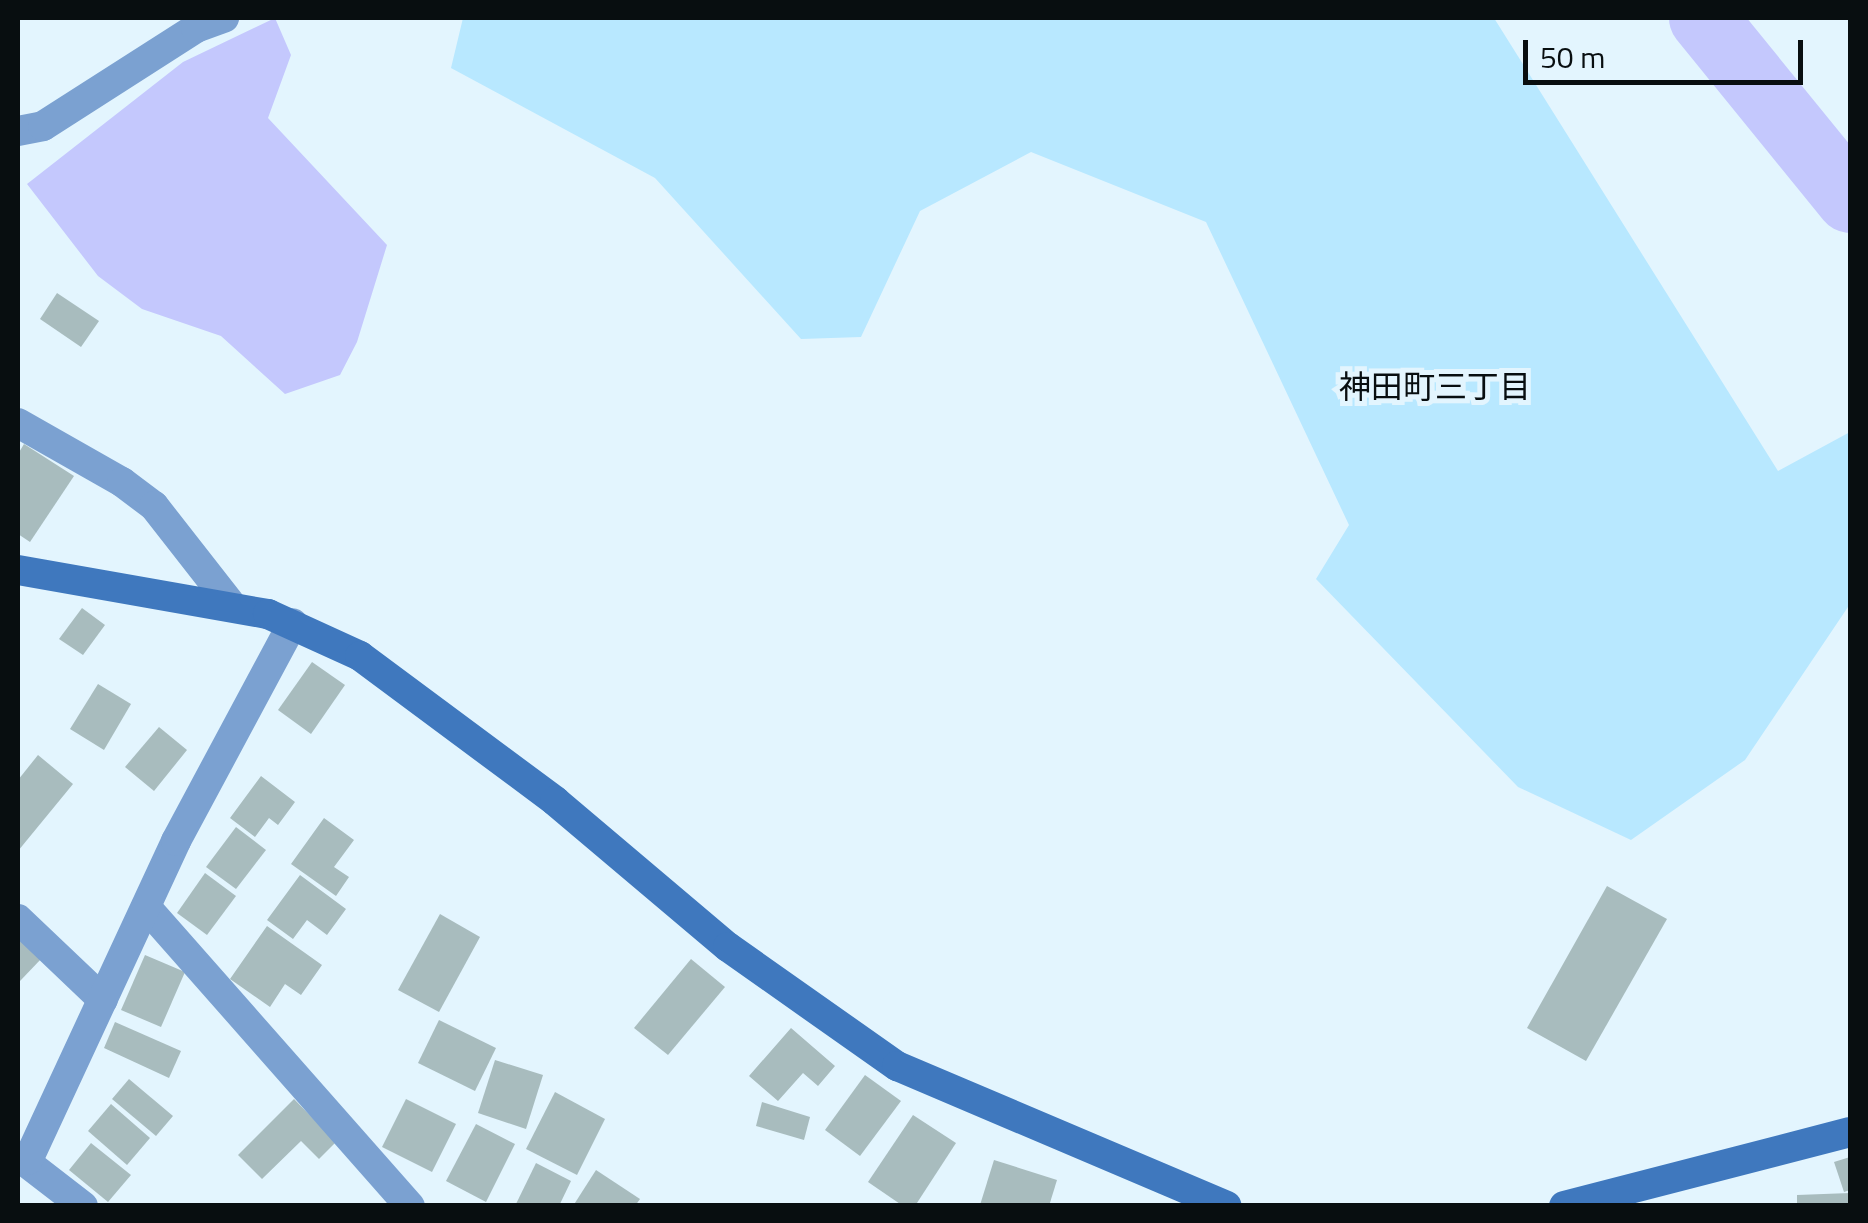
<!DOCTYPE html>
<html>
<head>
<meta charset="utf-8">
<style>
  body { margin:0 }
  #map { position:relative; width:1868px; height:1223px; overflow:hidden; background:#e3f5fe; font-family:"Titillium Web","Noto Sans JP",sans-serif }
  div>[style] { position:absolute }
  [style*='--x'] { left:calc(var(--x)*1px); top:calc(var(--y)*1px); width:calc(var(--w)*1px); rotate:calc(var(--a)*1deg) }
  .green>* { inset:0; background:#b8e8ff }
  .water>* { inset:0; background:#c4c8fd }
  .river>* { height:68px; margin:-34px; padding:0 34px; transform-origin:34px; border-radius:34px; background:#c4c8fd }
  .building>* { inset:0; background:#a8bcbe }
  .street>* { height:30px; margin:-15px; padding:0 15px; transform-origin:15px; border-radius:15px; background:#7ba1d1 }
  .secondary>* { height:30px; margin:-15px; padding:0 15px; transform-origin:15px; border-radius:15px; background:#3f78be }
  span { translate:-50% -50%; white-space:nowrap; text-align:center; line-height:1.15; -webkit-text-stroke:10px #e3f5fe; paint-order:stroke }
  .neighbourhood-label { font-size:32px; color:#080e10 }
  .frame { position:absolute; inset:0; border:20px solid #080e10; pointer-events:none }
  .scale { position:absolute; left:1523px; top:40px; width:280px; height:45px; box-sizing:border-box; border:5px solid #080e10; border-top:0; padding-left:12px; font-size:30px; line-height:35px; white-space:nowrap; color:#080e10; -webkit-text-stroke:8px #e3f5fe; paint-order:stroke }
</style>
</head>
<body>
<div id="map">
  <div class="green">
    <div style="clip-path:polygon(463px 18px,1494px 18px,1778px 471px,1850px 432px,1850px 604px,1745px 760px,1631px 840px,1518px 787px,1316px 579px,1349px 525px,1206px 222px,1031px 152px,920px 211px,861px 337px,801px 339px,655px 178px,451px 68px)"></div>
  </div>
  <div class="water">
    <div style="clip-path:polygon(275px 18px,291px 55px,268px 118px,387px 245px,357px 342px,340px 375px,285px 394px,221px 336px,142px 309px,98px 276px,27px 184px,183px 62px)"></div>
  </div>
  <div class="river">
    <div style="--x:1703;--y:18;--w:233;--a:50.9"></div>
  </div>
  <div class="building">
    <div style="clip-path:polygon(57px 293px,99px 321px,81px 347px,40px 319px)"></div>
    <div style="clip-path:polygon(24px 444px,74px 476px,30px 542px,18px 534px,18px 454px)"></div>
    <div style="clip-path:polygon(82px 608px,105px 625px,83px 655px,59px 639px)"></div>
    <div style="clip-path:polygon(312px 662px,345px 685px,311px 734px,278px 710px)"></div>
    <div style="clip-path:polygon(98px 684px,131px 704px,104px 750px,70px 729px)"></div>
    <div style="clip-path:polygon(159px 727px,187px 750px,154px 791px,125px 767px)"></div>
    <div style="clip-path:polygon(38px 755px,73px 784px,18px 851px,18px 780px)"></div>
    <div style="clip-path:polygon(261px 776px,295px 802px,278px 825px,269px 818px,255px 837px,230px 818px)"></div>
    <div style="clip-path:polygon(324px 818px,354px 840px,334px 867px,349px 877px,336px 896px,291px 864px)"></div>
    <div style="clip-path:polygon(236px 827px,266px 850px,236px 889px,206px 867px)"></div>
    <div style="clip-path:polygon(205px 873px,236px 896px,207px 935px,177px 913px)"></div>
    <div style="clip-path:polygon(300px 875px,346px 909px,327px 935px,307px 920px,293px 939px,267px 920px)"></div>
    <div style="clip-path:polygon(1607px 886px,1667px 919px,1586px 1061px,1527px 1028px)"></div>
    <div style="clip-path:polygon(440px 914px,480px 937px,439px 1012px,398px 990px)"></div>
    <div style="clip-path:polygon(267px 926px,322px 965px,301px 995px,285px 984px,270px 1007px,230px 979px)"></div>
    <div style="clip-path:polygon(18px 934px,42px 958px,20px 981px,18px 979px)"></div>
    <div style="clip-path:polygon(145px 955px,185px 972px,161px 1027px,121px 1010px)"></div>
    <div style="clip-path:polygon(691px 959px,725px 987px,668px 1055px,634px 1028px)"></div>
    <div style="clip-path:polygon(439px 1020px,496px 1048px,475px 1091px,418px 1063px)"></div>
    <div style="clip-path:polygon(115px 1022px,181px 1051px,169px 1078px,104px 1048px)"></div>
    <div style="clip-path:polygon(791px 1028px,835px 1066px,818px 1086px,803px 1073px,778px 1101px,749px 1076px)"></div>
    <div style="clip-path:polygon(495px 1060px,543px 1075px,526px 1129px,478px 1113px)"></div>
    <div style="clip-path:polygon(865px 1075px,901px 1101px,860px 1156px,825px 1130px)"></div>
    <div style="clip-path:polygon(129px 1079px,173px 1116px,156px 1136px,112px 1099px)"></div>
    <div style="clip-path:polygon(555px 1092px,605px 1119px,577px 1175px,526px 1149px)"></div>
    <div style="clip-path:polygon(294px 1099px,336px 1142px,319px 1159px,301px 1141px,262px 1179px,238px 1155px)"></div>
    <div style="clip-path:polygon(406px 1099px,456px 1124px,432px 1172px,382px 1147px)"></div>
    <div style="clip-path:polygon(762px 1102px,810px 1117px,804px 1140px,756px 1126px)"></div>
    <div style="clip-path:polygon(111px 1104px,150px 1138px,127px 1165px,88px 1131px)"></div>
    <div style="clip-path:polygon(913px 1115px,956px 1143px,915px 1206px,903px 1206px,868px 1182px)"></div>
    <div style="clip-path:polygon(476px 1124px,515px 1144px,486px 1202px,446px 1181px)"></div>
    <div style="clip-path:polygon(91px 1143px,131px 1175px,108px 1202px,69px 1170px)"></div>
    <div style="clip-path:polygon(1850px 1157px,1850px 1190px,1844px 1192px,1834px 1162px)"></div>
    <div style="clip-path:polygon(994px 1160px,1057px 1180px,1049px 1206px,980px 1205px)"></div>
    <div style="clip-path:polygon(536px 1163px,571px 1181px,559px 1206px,515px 1206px)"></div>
    <div style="clip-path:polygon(596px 1170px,640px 1199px,635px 1206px,573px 1206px)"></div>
    <div style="clip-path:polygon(1850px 1193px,1850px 1206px,1797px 1206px,1797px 1195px)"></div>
  </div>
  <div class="street">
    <div style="--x:18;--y:131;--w:25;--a:-11"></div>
    <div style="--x:43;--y:126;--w:182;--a:-32.6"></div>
    <div style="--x:196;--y:28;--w:30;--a:-20"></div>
    <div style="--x:18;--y:423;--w:120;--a:29.6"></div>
    <div style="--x:122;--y:482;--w:40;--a:37"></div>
    <div style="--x:154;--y:506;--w:127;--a:52"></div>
    <div style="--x:146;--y:907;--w:399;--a:48.6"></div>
    <div style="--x:18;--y:919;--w:117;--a:43.6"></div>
    <div style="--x:18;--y:1156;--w:82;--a:37.6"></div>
    <div style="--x:28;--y:1160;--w:352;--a:-65.1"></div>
    <div style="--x:176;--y:841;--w:247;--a:-61.8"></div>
  </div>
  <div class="secondary">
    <div style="--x:18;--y:570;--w:254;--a:10"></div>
    <div style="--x:268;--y:614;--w:101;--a:24.5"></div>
    <div style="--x:360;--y:656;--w:243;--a:36.6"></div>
    <div style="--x:555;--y:801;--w:226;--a:40.2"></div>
    <div style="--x:728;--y:947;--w:207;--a:35.2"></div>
    <div style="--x:897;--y:1066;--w:358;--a:23"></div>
    <div style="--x:1564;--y:1206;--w:295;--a:-14.5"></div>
  </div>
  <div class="neighbourhood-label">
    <span style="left:1435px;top:386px">神田町三丁目</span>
  </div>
  <div class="frame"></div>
  <div class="scale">50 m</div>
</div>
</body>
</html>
